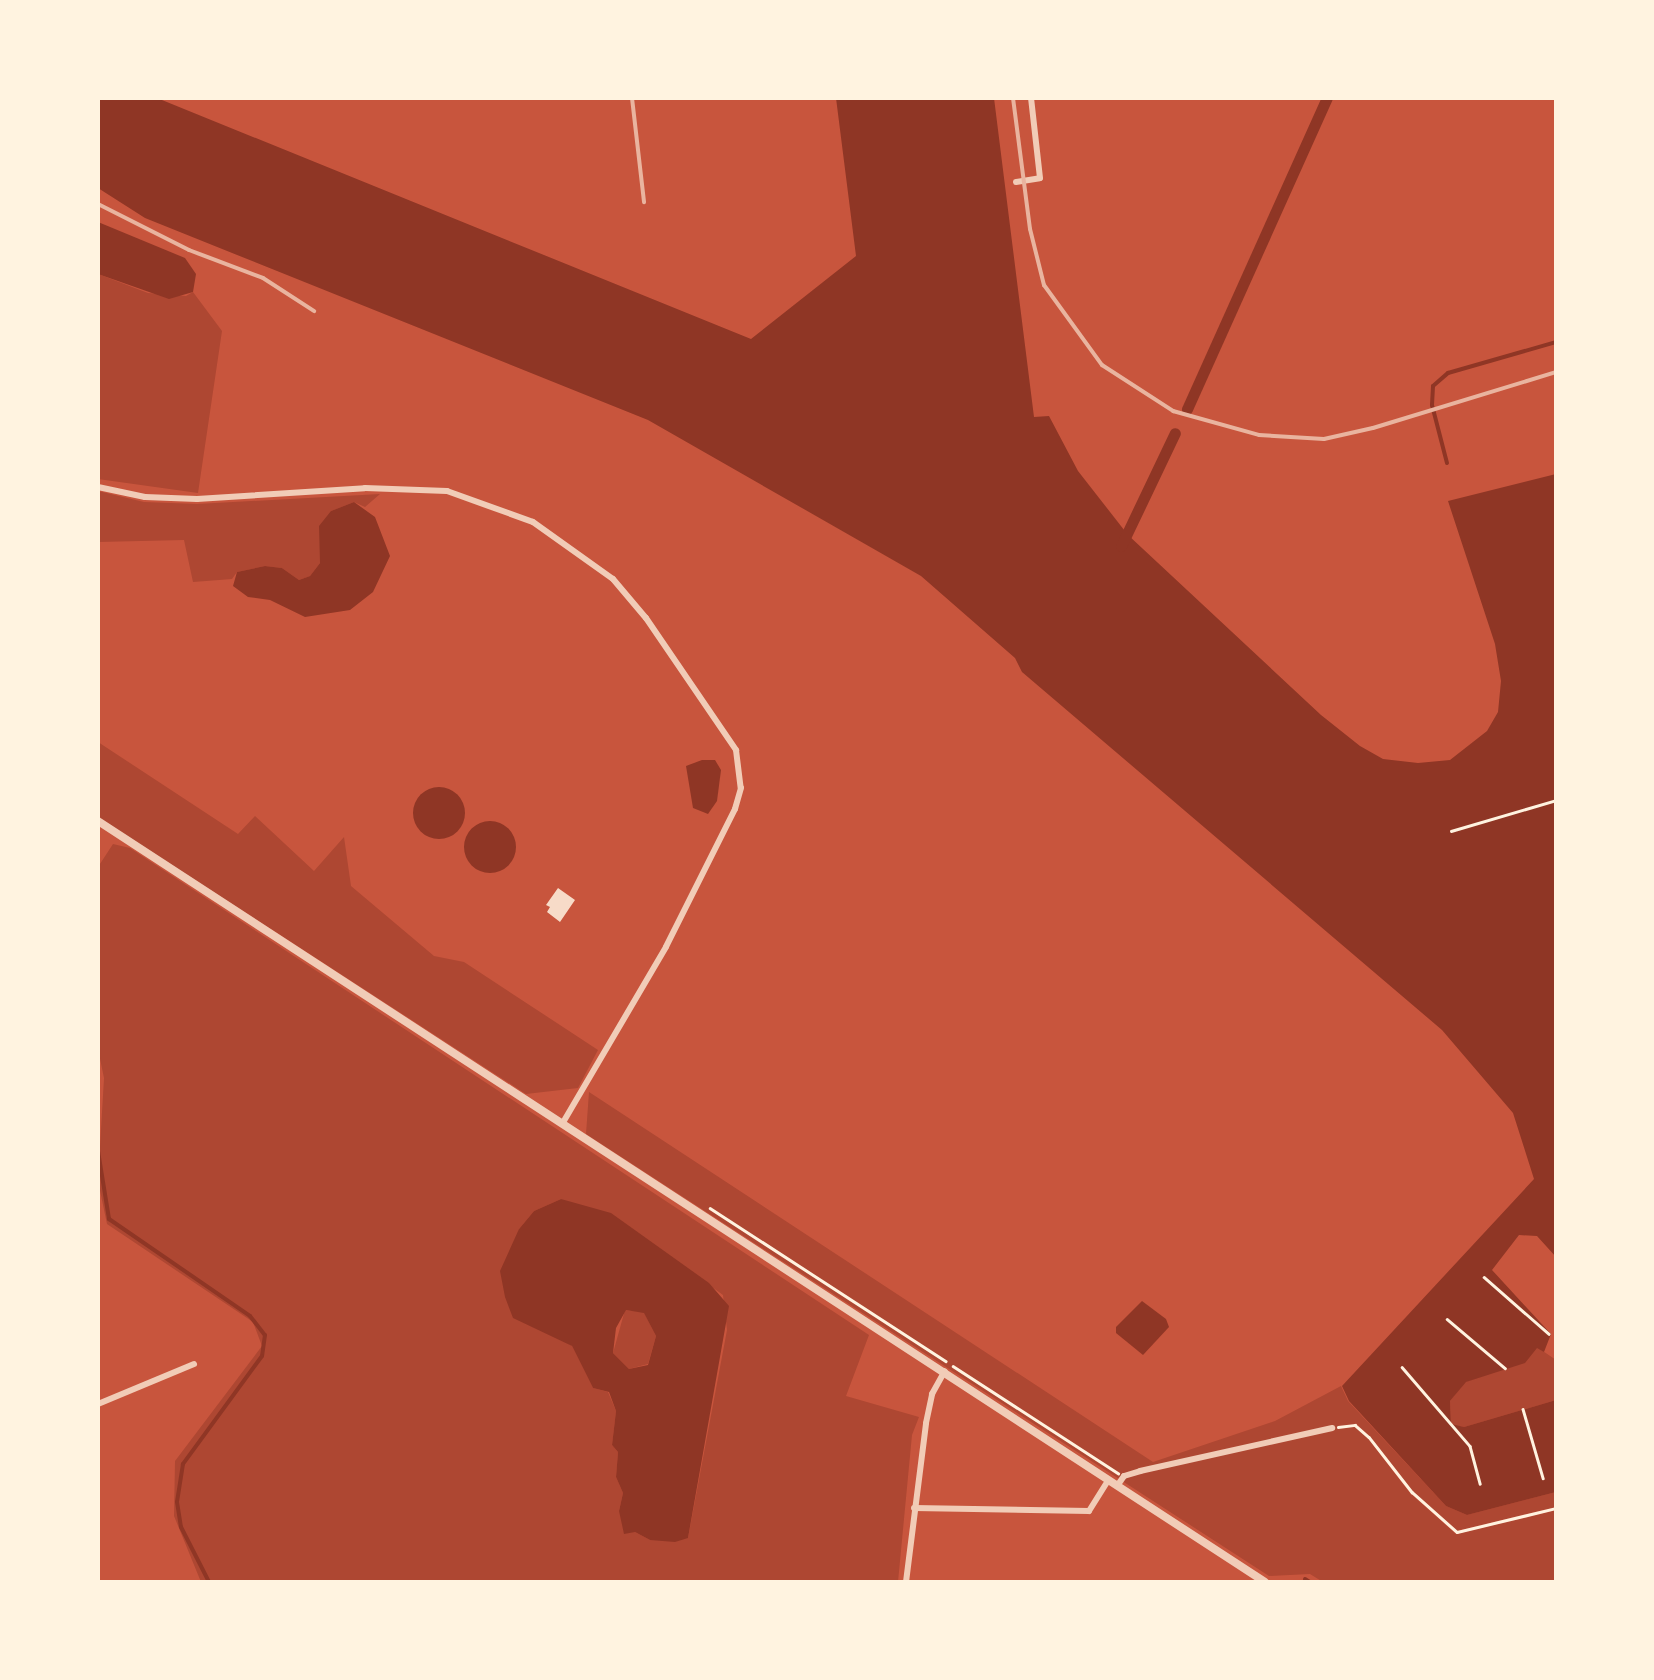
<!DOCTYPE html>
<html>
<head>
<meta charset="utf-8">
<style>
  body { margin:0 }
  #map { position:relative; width:1654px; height:1680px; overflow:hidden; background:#c8553d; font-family:"Roboto Serif",serif }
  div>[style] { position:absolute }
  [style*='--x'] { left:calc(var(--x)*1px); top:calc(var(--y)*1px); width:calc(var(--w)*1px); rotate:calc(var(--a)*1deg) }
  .green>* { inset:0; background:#ae4732 }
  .water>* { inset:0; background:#8f3625 }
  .round { border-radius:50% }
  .stream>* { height:4px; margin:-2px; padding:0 2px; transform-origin:2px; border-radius:2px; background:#8f3625 }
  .canal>* { height:11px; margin:-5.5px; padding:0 5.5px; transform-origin:5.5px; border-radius:5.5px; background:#8f3625 }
  .building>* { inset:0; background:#f7dbc8 }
  .path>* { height:2.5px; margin:-1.25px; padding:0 1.25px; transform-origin:1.25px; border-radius:1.25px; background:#fff3e0 }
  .minor>* { height:6px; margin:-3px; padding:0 3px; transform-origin:3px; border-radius:3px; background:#f1ccb7 }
  .tertiary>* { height:8px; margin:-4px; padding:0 4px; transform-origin:4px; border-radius:4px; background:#f1ccb7 }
  .rail>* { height:4px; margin:-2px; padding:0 2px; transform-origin:2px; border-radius:2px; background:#e9b49f }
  span { translate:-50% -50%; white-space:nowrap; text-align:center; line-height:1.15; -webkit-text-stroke:10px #fff3e0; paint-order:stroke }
  .frame { position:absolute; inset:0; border:100px solid #fff3e0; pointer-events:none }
</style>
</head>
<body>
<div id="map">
  <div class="green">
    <div style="clip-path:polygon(98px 274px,148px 293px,186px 296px,193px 292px,222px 331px,198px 493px,98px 479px)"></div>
    <div style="clip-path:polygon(98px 491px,144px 502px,197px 504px,380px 494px,365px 507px,354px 502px,331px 511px,320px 563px,310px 576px,299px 580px,282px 568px,265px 566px,237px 572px,232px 579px,193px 582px,184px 540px,98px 542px)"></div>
    <div style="clip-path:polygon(98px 742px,238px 834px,255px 816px,314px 871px,344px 837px,351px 886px,434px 956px,464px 962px,598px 1050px,578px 1088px,526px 1094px,98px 817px)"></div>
    <div style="clip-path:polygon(evenodd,113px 844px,130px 848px,869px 1335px,846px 1396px,919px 1417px,912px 1435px,898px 1582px,201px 1582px,174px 1516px,175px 1461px,262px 1346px,253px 1322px,107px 1224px,98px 1181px,104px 1078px,98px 1049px,98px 867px,113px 844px,561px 1199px,669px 1256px,723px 1295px,727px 1330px,688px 1538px,650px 1540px,635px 1532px,619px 1511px,623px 1493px,616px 1477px,618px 1452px,612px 1445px,616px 1411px,608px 1392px,593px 1388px,572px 1346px,554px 1334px,519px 1229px,534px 1211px,561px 1199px)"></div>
    <div style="clip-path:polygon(589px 1092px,1153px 1462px,1275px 1421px,1341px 1386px,1348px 1401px,1446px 1506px,1467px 1515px,1556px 1492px,1556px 1507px,1457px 1531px,1412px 1491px,1354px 1420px,1410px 1493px,1456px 1534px,1556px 1510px,1556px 1582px,1323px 1582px,1310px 1574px,1269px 1576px,586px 1134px)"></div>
    <div style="clip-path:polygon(625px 1310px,644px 1312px,656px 1336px,648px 1364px,629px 1369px,613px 1353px)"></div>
    <div style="clip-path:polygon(1537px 1347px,1556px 1360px,1556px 1400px,1464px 1427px,1451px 1425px,1450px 1401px,1465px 1382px,1505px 1368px)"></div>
  </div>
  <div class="water">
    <div style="clip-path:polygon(98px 98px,157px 98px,751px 339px,856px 256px,836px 98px,994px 98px,1034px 417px,1049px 416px,1078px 471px,1128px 535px,1321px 715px,1360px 746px,1383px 759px,1418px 763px,1450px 760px,1487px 731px,1498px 712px,1501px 681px,1495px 644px,1448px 501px,1556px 474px,1556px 1257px,1537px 1236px,1519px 1235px,1492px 1270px,1551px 1334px,1544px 1352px,1537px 1348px,1525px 1363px,1466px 1382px,1450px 1401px,1451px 1424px,1464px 1427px,1556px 1400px,1556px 1492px,1467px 1515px,1446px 1506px,1349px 1401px,1342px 1386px,1534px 1179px,1513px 1113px,1442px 1030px,1022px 672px,1015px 658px,921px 576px,648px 420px,145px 218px,98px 188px)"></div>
    <div style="clip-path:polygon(98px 222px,185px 258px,196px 274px,193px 292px,169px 299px,98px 274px)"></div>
    <div style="clip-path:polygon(354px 502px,375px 517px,390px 556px,373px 592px,350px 610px,305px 617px,270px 600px,248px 597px,233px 586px,237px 572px,265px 566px,282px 568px,299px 580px,310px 576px,320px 563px,319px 526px,331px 511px)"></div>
    <div style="clip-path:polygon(702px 760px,715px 760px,721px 770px,717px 801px,708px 814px,693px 808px,686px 766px)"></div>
    <div class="round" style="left:413px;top:787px;width:52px;height:52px"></div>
    <div class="round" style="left:464px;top:821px;width:52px;height:52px"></div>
    <div style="clip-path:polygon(evenodd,561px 1199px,611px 1213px,709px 1283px,729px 1306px,688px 1538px,675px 1542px,650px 1540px,635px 1532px,624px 1534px,619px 1511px,623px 1493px,616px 1477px,618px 1452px,612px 1445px,616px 1411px,609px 1392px,593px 1388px,572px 1346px,513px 1318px,505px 1297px,500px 1271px,519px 1229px,534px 1211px,561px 1199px,626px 1310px,644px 1313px,656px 1336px,648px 1365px,629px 1369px,613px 1353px,616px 1328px,626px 1310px)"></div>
    <div style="clip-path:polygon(1142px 1301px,1166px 1319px,1169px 1327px,1143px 1355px,1116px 1333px,1116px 1327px)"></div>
  </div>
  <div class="stream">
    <div style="--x:1447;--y:463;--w:60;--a:-104.5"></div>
    <div style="--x:1432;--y:405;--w:19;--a:-87"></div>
    <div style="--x:1433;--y:386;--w:20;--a:-41"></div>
    <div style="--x:1448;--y:373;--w:112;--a:-16"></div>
    <div style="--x:98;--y:1151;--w:69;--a:80.8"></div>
    <div style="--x:109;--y:1219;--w:171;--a:34.5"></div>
    <div style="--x:250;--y:1316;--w:24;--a:52"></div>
    <div style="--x:265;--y:1335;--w:21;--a:98"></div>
    <div style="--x:262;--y:1356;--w:134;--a:126.2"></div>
    <div style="--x:183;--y:1464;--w:38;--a:99"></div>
    <div style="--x:177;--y:1502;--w:25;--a:81"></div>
    <div style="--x:181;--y:1527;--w:62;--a:63"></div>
    <div style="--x:1305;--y:1579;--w:6;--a:31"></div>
  </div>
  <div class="canal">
    <div style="--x:1187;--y:409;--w:341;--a:-65.8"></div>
    <div style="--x:1121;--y:546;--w:125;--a:-64.5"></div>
  </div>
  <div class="building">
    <div style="clip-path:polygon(558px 888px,575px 900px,560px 922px,547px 912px,550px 907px,546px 905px)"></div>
  </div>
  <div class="path">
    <div style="--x:1451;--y:831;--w:109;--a:-16.4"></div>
    <div style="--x:710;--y:1208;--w:281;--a:33"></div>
    <div style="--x:1484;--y:1277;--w:86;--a:41.2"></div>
    <div style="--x:1447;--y:1319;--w:76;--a:40.2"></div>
    <div style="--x:953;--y:1366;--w:197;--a:33"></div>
    <div style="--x:1402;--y:1367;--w:104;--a:49.3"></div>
    <div style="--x:1470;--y:1446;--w:39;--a:75"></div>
    <div style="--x:1523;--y:1409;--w:72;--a:73.8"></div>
    <div style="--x:1338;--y:1427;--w:17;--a:-7"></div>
    <div style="--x:1355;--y:1425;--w:18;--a:41"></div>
    <div style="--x:1369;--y:1437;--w:70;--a:52"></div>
    <div style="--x:1412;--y:1492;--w:60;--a:41.6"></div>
    <div style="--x:1457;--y:1532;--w:102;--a:-13.6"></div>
  </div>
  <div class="minor">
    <div style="--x:1016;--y:182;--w:24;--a:-9"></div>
    <div style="--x:1040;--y:178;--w:81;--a:-96.4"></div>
    <div style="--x:98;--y:487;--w:48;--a:12"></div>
    <div style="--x:145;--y:497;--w:52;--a:2.2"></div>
    <div style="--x:197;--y:499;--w:168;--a:-3.7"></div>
    <div style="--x:365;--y:488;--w:82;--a:2.1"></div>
    <div style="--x:447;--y:491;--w:91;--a:19.8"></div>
    <div style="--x:533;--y:522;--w:98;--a:35.5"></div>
    <div style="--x:613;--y:579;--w:51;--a:49.8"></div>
    <div style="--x:646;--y:618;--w:160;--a:55.7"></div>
    <div style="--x:736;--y:750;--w:38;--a:83"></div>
    <div style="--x:741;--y:788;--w:22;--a:106"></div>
    <div style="--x:735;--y:809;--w:154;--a:116.6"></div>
    <div style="--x:666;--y:947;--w:205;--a:120.4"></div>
    <div style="--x:98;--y:1404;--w:104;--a:-22.6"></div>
    <div style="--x:1117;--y:1486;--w:12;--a:-55"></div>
    <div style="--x:1124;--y:1476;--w:17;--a:-17"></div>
    <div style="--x:1140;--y:1471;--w:197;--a:-12.6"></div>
    <div style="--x:914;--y:1508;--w:175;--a:1"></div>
    <div style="--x:1089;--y:1511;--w:36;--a:-58"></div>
    <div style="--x:906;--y:1582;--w:160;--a:-82.8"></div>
    <div style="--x:926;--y:1423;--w:30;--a:-78"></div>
    <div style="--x:932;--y:1394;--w:26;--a:-61"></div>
  </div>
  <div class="tertiary">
    <div style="--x:98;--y:821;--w:1393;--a:33.11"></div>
  </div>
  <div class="rail">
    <div style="--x:632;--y:98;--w:105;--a:83.4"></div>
    <div style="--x:1013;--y:98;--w:132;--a:82.6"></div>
    <div style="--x:1030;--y:229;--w:58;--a:76"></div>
    <div style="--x:1044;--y:285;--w:99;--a:54.1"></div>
    <div style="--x:1102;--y:365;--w:85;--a:32.9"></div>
    <div style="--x:1173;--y:411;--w:89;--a:15.6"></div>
    <div style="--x:1259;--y:435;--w:65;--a:3.5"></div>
    <div style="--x:1324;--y:439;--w:50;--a:-12.7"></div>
    <div style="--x:1373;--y:428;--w:191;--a:-17"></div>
    <div style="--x:98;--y:204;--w:102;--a:26.8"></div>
    <div style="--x:189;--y:250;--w:79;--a:20.7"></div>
    <div style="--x:263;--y:278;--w:61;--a:32.9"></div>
  </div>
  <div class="frame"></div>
</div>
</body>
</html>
